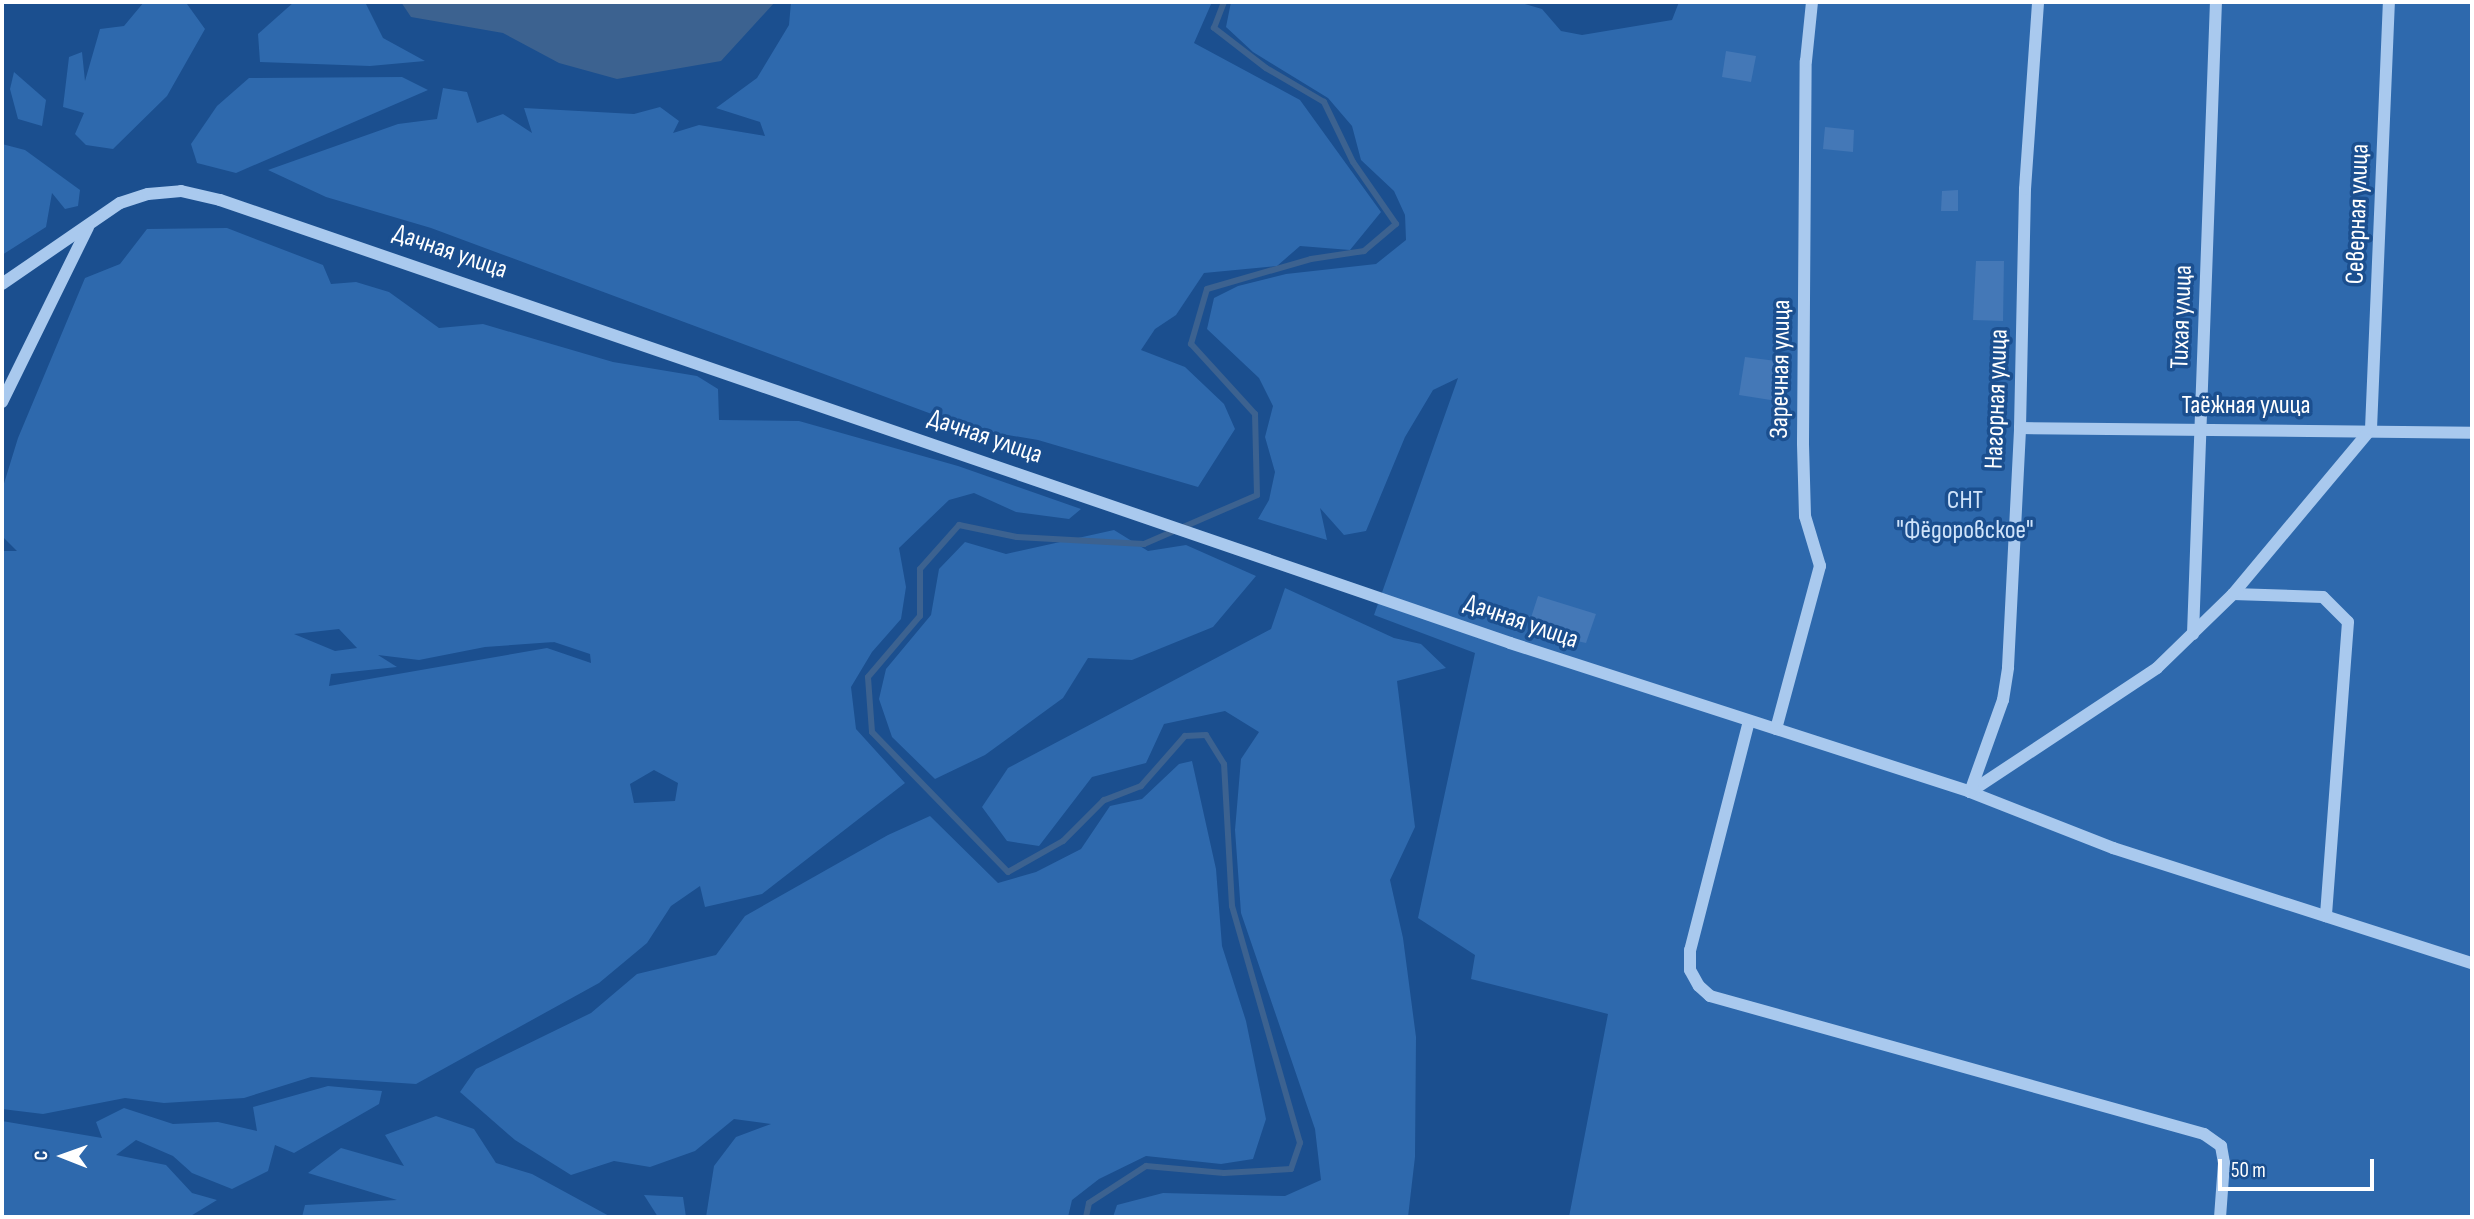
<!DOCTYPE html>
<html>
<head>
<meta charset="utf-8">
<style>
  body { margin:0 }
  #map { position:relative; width:2474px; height:1219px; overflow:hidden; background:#1b4f8f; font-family:"Sofia Sans Condensed",sans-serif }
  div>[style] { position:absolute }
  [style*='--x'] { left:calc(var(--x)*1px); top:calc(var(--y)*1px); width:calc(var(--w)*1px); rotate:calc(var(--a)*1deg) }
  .green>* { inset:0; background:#2e69ad }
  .water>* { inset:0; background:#3c6290 }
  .stream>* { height:6px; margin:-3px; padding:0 3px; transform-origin:3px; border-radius:3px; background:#3c6290 }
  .building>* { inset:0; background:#4478b7 }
  .minor>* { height:12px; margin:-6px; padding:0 6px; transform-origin:6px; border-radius:6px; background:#a9c9ee }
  span { translate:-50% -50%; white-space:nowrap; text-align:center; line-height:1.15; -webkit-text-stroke:7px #1b4f8f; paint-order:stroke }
  .street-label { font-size:26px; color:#fff }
  .park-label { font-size:26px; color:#cfe3fa }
  .frame { position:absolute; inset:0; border:4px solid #fff; pointer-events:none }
  .north { position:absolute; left:28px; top:1121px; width:70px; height:70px; -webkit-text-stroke:5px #1b4f8f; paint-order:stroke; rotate:271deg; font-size:19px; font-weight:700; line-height:28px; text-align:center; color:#fff }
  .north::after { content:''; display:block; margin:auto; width:24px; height:32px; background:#fff; clip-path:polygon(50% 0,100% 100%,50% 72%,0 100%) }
  .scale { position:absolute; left:2218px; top:1159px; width:156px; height:32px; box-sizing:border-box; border:4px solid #fff; border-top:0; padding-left:9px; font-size:21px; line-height:24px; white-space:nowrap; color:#fff; -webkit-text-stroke:5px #1b4f8f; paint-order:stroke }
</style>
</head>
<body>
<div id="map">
  <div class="green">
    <div style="clip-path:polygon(144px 2px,220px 2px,187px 4px,205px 29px,167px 96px,113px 149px,86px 145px,75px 134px,84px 113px,63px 107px,69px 57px,82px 52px,85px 81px,100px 29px,124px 26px)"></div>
    <div style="clip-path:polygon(294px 2px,365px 2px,383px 38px,425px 61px,370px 66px,260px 62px,258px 34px)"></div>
    <div style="clip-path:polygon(791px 2px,1212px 2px,1194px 43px,1300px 100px,1381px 212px,1350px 250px,1300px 246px,1277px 266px,1204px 273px,1176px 315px,1155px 329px,1141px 350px,1185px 367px,1224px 404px,1235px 429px,1198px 487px,1038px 440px,972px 429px,431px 228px,326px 197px,268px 170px,398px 124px,437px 119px,443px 88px,467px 92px,477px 123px,503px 114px,532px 133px,524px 108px,634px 114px,660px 107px,679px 121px,673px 133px,699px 125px,765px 136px,760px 122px,716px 108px,757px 78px,789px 25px)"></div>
    <div style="clip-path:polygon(1231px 2px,1518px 2px,1542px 9px,1561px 31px,1582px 35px,1672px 20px,1679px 2px,2472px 2px,2472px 1217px,1569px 1217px,1608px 1014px,1471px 979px,1475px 955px,1418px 918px,1475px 653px,1374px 615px,1458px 378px,1433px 390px,1405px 437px,1366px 531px,1344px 535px,1320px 508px,1327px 540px,1258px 519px,1269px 500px,1275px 472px,1265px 437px,1273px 406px,1259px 378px,1207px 329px,1214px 298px,1238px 286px,1286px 274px,1376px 264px,1406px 240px,1405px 215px,1394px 191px,1361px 160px,1352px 126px,1328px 98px,1253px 52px,1226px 27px)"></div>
    <div style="clip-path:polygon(14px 72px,46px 100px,42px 126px,18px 119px,10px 89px)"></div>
    <div style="clip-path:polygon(402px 77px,428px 90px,236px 173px,197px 163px,191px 144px,217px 106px,249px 78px)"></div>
    <div style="clip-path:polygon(2px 144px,25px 150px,80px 190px,78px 206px,65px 209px,52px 193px,46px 227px,2px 255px)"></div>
    <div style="clip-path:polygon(evenodd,227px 228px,323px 265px,331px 284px,356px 282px,389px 292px,439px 328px,483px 324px,613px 362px,697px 376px,718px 389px,719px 420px,799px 421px,958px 466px,1081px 509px,1069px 519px,1016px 512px,974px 493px,949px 500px,899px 548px,906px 587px,901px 619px,872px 652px,851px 687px,856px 729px,905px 783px,762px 894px,705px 907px,700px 886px,671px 906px,647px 943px,599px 983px,416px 1084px,311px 1077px,244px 1098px,164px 1103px,125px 1098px,43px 1114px,2px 1109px,2px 551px,17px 551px,2px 536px,2px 490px,18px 438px,85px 278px,120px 264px,147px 229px,227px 228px,339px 629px,357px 648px,335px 651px,294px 634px,339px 629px,227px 228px,554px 642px,590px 654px,591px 663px,547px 648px,329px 686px,331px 674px,397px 667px,378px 655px,419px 660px,485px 647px,554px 642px,227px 228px,654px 770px,678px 783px,675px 801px,634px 803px,630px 784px,654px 770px)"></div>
    <div style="clip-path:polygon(1114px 530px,1148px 551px,1186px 545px,1256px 576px,1213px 627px,1132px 660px,1088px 658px,1063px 698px,985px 755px,935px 779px,892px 737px,879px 699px,886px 669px,931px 615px,939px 569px,965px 542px,1006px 554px)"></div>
    <div style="clip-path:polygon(1285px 588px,1394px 638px,1421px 644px,1446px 668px,1397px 681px,1415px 827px,1390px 880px,1403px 938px,1416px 1037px,1415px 1157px,1408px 1217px,1113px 1217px,1117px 1205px,1163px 1193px,1285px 1196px,1321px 1180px,1315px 1129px,1241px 913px,1235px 830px,1241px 759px,1259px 732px,1225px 711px,1164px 724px,1146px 763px,1092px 777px,1039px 846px,1007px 841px,982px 807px,1008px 768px,1271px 629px)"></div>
    <div style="clip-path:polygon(1192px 761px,1216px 869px,1222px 946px,1246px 1021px,1266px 1119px,1253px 1159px,1221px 1164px,1146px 1156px,1099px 1179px,1072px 1200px,1068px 1217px,706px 1217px,714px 1166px,736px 1137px,771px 1124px,734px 1119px,695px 1151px,650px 1167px,614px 1161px,571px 1175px,515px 1140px,460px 1092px,476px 1069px,591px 1013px,637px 974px,716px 955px,745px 916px,888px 835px,930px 816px,998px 883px,1036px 872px,1081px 849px,1110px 806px,1142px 799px,1179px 764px)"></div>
    <div style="clip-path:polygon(328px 1086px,382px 1091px,379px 1104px,294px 1153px,275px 1145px,268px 1171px,232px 1189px,192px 1173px,173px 1156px,136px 1140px,116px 1155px,166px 1165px,192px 1193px,217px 1200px,189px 1217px,2px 1217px,2px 1121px,102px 1138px,96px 1122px,124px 1108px,173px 1124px,218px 1122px,257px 1131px,253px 1107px)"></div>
    <div style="clip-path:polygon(436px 1116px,474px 1129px,496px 1163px,532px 1174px,611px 1217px,302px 1217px,305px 1205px,397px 1200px,308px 1173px,341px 1148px,404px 1166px,385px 1135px)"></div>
    <div style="clip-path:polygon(644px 1195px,683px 1197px,686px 1217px,658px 1217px)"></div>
  </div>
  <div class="water">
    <div style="clip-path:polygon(401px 2px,775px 2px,721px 61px,617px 79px,559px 63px,503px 33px,411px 17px)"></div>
  </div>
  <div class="stream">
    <div style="--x:1086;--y:1217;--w:14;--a:-78"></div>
    <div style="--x:1089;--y:1203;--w:68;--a:-33"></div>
    <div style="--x:1146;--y:1166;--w:78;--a:5.1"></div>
    <div style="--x:1224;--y:1173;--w:67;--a:-3.4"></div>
    <div style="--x:1291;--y:1169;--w:28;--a:-71"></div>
    <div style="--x:1300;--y:1143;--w:247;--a:-106"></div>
    <div style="--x:1232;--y:906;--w:142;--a:-93.2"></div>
    <div style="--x:1224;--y:764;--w:34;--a:-122"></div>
    <div style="--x:1206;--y:735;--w:21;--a:177"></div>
    <div style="--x:1185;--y:736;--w:67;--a:131.3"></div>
    <div style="--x:1141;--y:786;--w:40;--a:159"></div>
    <div style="--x:1104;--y:800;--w:58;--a:135"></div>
    <div style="--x:1063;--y:841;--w:63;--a:150.6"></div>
    <div style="--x:1008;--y:872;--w:195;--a:-134.2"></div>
    <div style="--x:872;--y:732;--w:55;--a:-94.2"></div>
    <div style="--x:868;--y:677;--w:80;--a:-49.6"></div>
    <div style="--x:920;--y:616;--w:47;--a:-90"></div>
    <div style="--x:920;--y:569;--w:59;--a:-48.4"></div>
    <div style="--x:959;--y:525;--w:59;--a:11.7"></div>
    <div style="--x:1017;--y:537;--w:127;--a:3.2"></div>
    <div style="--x:1144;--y:544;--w:123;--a:-23.4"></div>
    <div style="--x:1257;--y:495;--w:81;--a:-91.4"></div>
    <div style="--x:1255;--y:414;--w:95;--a:-132.4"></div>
    <div style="--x:1191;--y:344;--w:57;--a:-73.8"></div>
    <div style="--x:1207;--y:289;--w:108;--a:-16.1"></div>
    <div style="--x:1311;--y:259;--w:54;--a:-8.6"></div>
    <div style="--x:1364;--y:251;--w:42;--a:-40.2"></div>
    <div style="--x:1396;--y:224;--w:75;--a:-124.7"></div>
    <div style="--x:1353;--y:162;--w:67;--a:-115.8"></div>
    <div style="--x:1324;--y:102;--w:67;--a:-149.6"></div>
    <div style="--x:1266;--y:68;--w:66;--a:-142.4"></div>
    <div style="--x:1214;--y:28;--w:28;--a:-69"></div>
  </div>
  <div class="building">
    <div style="clip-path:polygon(1726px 51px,1756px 56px,1751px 82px,1722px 77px)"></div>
    <div style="clip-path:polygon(1825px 127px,1854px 130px,1853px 152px,1823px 149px)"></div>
    <div style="clip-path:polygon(1958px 190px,1958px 211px,1941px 211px,1942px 191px)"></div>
    <div style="clip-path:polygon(1976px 261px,2004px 261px,2003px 321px,1973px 320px)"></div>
    <div style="clip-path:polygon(1745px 357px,1783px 362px,1777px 401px,1739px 395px)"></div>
    <div style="clip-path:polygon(1538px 596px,1596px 614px,1586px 643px,1527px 630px)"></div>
  </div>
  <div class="minor">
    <div style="--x:2;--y:284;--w:143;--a:-34.5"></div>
    <div style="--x:120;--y:203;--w:29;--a:-18"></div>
    <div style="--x:148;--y:194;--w:33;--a:-5"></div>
    <div style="--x:181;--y:191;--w:40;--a:13"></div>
    <div style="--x:220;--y:200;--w:1364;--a:18.95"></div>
    <div style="--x:1510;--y:643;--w:484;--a:17.9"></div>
    <div style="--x:1970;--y:792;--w:154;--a:21.4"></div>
    <div style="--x:2113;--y:848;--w:377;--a:17.8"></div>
    <div style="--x:2;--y:402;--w:195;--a:-63.8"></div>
    <div style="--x:2020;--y:428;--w:452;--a:0.6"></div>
    <div style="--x:2233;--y:594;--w:90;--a:1.9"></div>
    <div style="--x:2323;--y:597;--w:35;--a:45"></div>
    <div style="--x:2348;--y:622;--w:295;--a:94.3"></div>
    <div style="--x:2193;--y:634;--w:632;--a:-87.92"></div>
    <div style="--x:1749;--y:721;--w:236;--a:104.4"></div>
    <div style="--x:1690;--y:950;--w:20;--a:90"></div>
    <div style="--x:1690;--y:970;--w:18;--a:61"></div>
    <div style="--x:1699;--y:986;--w:15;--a:42"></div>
    <div style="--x:1710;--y:996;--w:513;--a:15.61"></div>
    <div style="--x:2204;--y:1134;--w:21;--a:35"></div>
    <div style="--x:2221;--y:1146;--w:17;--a:80"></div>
    <div style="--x:2224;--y:1163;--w:54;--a:94.2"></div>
    <div style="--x:1776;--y:729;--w:169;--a:-74.9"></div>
    <div style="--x:1820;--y:566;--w:52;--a:-106.7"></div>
    <div style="--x:1805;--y:516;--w:73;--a:-91.6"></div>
    <div style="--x:1803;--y:443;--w:382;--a:-89.6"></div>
    <div style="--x:1806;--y:61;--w:59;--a:-84.2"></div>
    <div style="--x:1970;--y:792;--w:224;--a:-33.5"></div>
    <div style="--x:2157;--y:668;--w:106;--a:-44.2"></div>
    <div style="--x:2233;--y:594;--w:215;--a:-50.1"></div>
    <div style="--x:2371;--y:429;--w:427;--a:-87.6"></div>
    <div style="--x:1970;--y:792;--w:98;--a:-70.3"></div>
    <div style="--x:2003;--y:700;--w:33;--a:-81"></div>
    <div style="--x:2008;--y:667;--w:239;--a:-87.1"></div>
    <div style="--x:2020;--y:428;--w:239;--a:-88.8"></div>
    <div style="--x:2025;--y:189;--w:187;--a:-86"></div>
  </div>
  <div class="street-label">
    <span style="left:2358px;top:214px;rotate:-88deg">Северная улица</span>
    <span style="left:450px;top:252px;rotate:19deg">Дачная улица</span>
    <span style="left:2182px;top:317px;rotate:-88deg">Тихая улица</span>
    <span style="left:1781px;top:369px;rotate:-89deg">Заречная улица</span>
    <span style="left:1997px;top:399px;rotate:-88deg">Нагорная улица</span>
    <span style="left:2246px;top:406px">Таёжная улица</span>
    <span style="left:985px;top:437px;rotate:19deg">Дачная улица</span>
    <span style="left:1521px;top:622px;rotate:19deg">Дачная улица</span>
  </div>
  <div class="park-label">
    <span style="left:1965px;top:516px">СНТ<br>"Фёдоровское"</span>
  </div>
  <div class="frame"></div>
  <div class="north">С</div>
  <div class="scale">50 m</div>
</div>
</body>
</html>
